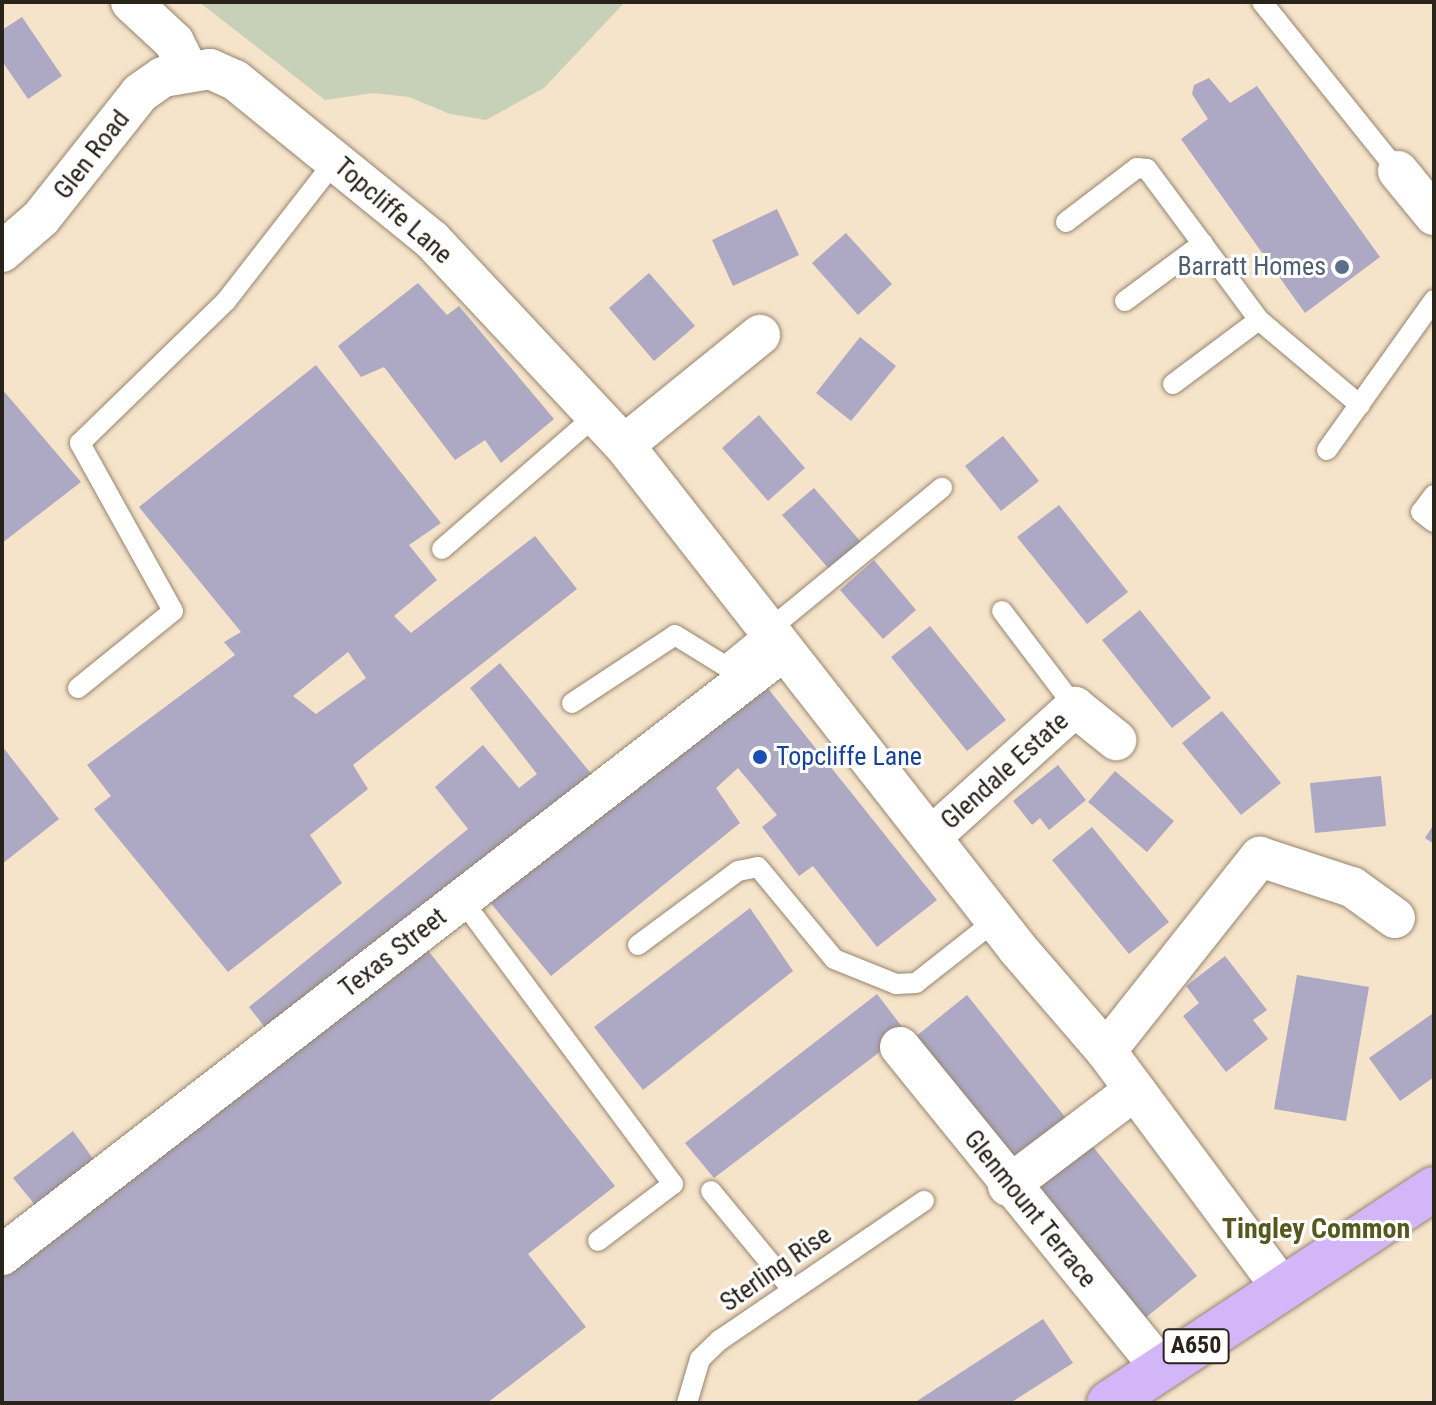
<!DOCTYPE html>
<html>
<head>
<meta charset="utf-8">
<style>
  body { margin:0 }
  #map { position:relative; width:1436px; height:1405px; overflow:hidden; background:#f5e3ca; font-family:"Roboto Condensed",sans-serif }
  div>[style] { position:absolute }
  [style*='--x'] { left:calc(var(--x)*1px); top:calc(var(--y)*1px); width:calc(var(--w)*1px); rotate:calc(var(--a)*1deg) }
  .green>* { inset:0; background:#c7d1b8 }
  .building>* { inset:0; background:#ada8c3 }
  .roads { filter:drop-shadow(0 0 2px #96856e) drop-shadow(0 0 2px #96856e) }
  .lane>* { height:20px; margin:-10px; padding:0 10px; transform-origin:10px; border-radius:10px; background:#fff }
  .street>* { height:40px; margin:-20px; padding:0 20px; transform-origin:20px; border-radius:20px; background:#fff }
  .primary>* { height:44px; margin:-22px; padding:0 22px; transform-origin:22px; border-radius:22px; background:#d3b6f8 }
  .dots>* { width:22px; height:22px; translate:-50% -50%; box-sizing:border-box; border:4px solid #fff; border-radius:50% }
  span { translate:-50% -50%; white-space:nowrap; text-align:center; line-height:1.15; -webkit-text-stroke:6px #fff; paint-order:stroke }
  .shield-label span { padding:2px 6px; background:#fff; border:2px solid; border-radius:6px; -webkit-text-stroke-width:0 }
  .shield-label { font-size:24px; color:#292319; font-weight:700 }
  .street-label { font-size:26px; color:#292319 }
  .service-label { font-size:26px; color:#4e5e75 }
  .right { translate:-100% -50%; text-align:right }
  .transit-label { font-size:26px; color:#164399 }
  .left { translate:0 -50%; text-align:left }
  .neighbourhood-label { font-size:28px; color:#57581e; font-weight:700 }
  .frame { position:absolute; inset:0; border:4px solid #292319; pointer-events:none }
</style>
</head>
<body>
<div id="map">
  <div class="green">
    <div style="clip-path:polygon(199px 2px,625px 2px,544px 88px,486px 120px,450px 114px,409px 97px,373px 93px,325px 100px)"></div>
  </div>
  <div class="building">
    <div style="clip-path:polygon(22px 17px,62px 76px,28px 99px,2px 61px,2px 30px)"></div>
    <div style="clip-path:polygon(1209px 78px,1230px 103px,1257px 86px,1380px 257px,1305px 313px,1181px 139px,1208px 119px,1192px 94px,1194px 85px)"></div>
    <div style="clip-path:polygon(777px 209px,799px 255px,733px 286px,712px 240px)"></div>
    <div style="clip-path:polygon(846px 233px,892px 284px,858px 315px,812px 263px)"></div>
    <div style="clip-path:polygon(649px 273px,695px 326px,654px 361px,609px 308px)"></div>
    <div style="clip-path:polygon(418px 283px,447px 315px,459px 306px,554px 419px,501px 463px,485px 440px,455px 460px,384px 367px,361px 377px,338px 346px)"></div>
    <div style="clip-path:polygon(860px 337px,896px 366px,851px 421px,816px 393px)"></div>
    <div style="clip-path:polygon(evenodd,316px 365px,441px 523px,409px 545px,437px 580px,394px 616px,411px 633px,535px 536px,577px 589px,353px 765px,368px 789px,310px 835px,342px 883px,228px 972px,94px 809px,111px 796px,87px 765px,235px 655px,224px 642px,241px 632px,139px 507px,316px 365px,348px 652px,366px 678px,316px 714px,293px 696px,348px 652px)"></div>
    <div style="clip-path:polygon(2px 389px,81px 482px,2px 543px)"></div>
    <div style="clip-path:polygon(759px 415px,805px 468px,768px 501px,722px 448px)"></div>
    <div style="clip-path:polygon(1003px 436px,1039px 481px,1001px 511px,965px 466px)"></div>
    <div style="clip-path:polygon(814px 488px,861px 542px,829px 569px,782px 515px)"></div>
    <div style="clip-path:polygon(1059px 505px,1128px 592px,1087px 624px,1017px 537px)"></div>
    <div style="clip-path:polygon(874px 560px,916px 610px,883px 639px,840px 590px)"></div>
    <div style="clip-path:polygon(1140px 610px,1211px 698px,1172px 728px,1102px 640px)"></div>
    <div style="clip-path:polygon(930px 626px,1006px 720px,967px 751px,891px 657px)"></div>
    <div style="clip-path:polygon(500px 663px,598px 782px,274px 1039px,249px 1007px,468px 829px,435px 787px,483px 745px,519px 788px,537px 774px,470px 688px)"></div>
    <div style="clip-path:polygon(762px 681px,937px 900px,877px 947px,813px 866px,799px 876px,762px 827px,777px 815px,738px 768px,716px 788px,740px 823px,551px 976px,489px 901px)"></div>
    <div style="clip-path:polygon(1222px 711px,1281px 783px,1241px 815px,1182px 743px)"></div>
    <div style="clip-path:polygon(2px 746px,59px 819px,2px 864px)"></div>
    <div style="clip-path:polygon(1058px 765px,1086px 800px,1049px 830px,1040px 818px,1032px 825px,1013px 801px)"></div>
    <div style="clip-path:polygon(1115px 771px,1174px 821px,1147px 852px,1088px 802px)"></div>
    <div style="clip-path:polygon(1381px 776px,1386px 826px,1315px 833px,1310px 783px)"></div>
    <div style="clip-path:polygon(1434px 824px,1434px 844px,1425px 838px)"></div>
    <div style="clip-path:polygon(1092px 827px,1169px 922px,1129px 954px,1052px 860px)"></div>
    <div style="clip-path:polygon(750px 908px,793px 971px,643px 1090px,594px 1027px)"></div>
    <div style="clip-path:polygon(426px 948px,615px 1186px,528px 1254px,586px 1327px,487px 1403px,2px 1403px,2px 1275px)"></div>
    <div style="clip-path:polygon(1225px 956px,1267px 1010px,1253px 1020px,1268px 1039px,1226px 1072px,1183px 1016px,1199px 1003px,1186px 986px)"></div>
    <div style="clip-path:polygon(1297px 975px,1369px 987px,1346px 1121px,1274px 1109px)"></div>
    <div style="clip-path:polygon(877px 994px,906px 1032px,714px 1178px,685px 1143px)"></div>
    <div style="clip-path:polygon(967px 995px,1074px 1128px,1022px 1170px,915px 1037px)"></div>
    <div style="clip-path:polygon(1432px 1014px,1434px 1077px,1400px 1101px,1369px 1058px)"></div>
    <div style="clip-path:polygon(73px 1131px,102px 1171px,45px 1217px,13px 1178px)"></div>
    <div style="clip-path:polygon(1090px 1143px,1197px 1276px,1144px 1319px,1037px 1186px)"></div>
    <div style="clip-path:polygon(1043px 1319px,1073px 1363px,1010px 1403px,914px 1403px)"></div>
  </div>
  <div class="roads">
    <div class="lane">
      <div style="--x:1262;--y:2;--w:217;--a:51.2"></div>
      <div style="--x:1066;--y:222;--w:89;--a:-37.3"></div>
      <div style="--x:1137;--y:168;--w:10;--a:6"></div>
      <div style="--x:1147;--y:169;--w:188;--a:53.4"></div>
      <div style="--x:1259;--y:320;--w:132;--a:40.1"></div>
      <div style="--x:1125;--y:301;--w:97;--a:-36.6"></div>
      <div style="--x:1173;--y:384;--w:107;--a:-36.7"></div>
      <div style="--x:1327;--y:450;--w:184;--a:-54.5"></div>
      <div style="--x:1434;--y:495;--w:21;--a:127"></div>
      <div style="--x:1421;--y:512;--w:16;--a:38"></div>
      <div style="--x:442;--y:549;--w:204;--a:-41"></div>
      <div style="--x:1002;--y:611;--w:121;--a:52.8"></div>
      <div style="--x:78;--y:688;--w:122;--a:-39"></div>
      <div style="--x:173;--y:611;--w:192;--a:-119"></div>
      <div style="--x:80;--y:443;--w:204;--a:-44.2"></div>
      <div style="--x:226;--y:301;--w:177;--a:-52.1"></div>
      <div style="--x:572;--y:703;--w:123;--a:-33.4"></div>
      <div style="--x:675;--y:635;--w:59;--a:31.8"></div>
      <div style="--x:725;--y:666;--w:281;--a:-39.4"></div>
      <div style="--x:462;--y:900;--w:354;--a:53.4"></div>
      <div style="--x:673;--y:1184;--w:94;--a:142.8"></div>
      <div style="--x:638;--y:945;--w:124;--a:-36.5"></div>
      <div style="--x:738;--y:871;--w:20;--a:-11"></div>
      <div style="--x:758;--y:867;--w:119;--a:50.4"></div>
      <div style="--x:834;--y:959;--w:67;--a:22"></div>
      <div style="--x:896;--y:984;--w:20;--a:-3"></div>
      <div style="--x:916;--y:983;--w:102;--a:-38.2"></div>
      <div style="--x:711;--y:1191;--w:126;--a:50.5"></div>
      <div style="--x:687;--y:1403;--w:46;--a:-73.5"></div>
      <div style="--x:700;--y:1359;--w:28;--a:-44"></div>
      <div style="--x:720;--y:1340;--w:247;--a:-34.3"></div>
    </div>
    <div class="street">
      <div style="--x:131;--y:2;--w:59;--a:42.9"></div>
      <div style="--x:174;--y:42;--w:30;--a:63"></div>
      <div style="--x:1398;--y:171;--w:57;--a:50.7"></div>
      <div style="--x:2;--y:252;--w:52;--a:-41.1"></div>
      <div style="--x:41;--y:218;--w:159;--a:-51.6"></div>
      <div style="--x:140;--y:93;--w:28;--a:-35"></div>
      <div style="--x:163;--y:77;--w:48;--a:-9.7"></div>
      <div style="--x:210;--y:69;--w:27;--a:24"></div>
      <div style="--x:235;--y:80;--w:109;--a:39.1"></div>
      <div style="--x:320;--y:149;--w:144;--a:39.1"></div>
      <div style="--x:432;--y:240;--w:281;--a:46.9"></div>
      <div style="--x:624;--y:445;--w:640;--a:51.98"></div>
      <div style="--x:1018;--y:949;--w:135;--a:49.2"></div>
      <div style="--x:1106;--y:1051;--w:297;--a:53.4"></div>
      <div style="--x:624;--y:445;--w:175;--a:-39"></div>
      <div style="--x:931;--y:837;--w:194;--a:-42.1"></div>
      <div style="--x:1075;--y:707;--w:53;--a:38.8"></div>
      <div style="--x:900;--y:1047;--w:415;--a:50.9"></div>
      <div style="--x:1106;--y:1051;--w:248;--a:-51.6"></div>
      <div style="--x:1260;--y:857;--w:97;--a:18.1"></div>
      <div style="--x:1352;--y:887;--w:53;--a:35.8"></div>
      <div style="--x:1008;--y:1186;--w:159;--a:-37.1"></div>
      <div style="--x:2;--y:1255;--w:987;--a:-37.72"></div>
    </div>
    <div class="primary">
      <div style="--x:1109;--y:1403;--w:389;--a:-33.4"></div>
    </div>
  </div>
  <div class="dots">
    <div style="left:1342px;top:267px;background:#5c6f8a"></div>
    <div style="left:760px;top:757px;background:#1a4fb4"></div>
  </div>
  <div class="shield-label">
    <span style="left:1196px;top:1346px">A650</span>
  </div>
  <div class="street-label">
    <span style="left:92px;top:155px;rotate:-52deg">Glen Road</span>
    <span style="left:393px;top:211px;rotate:41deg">Topcliffe Lane</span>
    <span style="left:1005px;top:771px;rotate:-42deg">Glendale Estate</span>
    <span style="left:393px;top:953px;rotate:-38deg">Texas Street</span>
    <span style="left:1030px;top:1209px;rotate:51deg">Glenmount Terrace</span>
    <span style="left:776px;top:1269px;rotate:-35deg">Sterling Rise</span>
  </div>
  <div class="service-label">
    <span class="right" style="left:1326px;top:267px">Barratt Homes</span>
  </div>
  <div class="transit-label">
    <span class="left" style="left:776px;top:757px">Topcliffe Lane</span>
  </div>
  <div class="neighbourhood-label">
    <span style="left:1316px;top:1229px">Tingley Common</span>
  </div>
  <div class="frame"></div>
</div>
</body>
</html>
